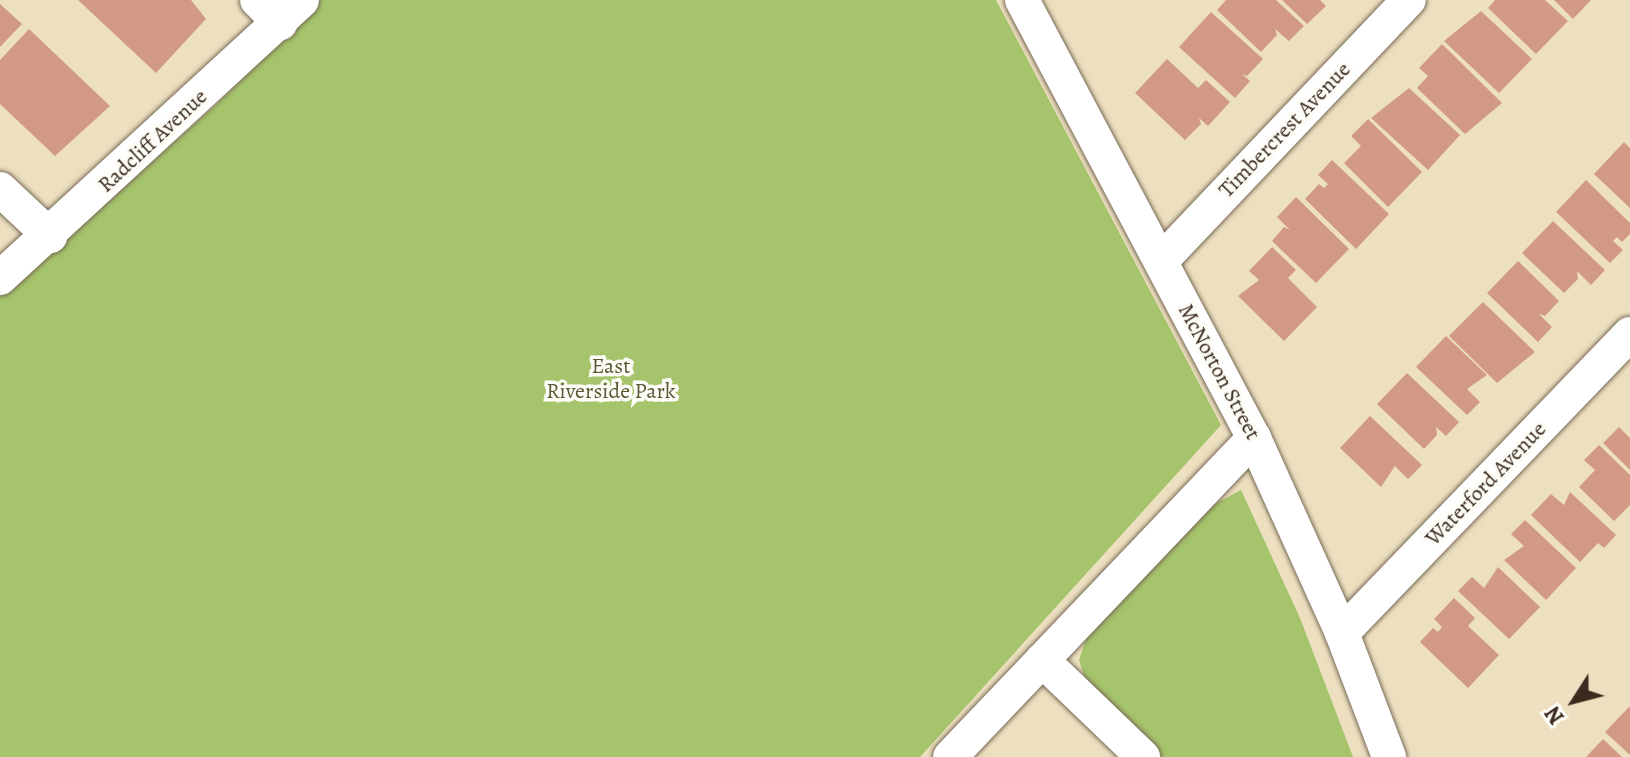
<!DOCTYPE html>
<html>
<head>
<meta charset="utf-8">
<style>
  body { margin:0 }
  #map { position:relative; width:1630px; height:757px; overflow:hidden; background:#ede0c0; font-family:Alegreya,serif }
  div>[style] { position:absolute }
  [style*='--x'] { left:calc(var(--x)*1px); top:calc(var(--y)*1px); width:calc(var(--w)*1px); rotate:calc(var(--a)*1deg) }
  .green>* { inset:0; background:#a5c46b }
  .building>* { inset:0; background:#d29a84 }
  .roads { filter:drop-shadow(0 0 2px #796a57) drop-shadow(0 0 2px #796a57) }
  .minor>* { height:34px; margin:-17px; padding:0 17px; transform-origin:17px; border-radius:17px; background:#fff }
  span { translate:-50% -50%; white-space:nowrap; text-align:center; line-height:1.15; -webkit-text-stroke:7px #fdfcf7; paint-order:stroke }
  .street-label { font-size:22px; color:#3b2a1e }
  .park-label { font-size:22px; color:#5b5835 }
  .north { position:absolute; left:1534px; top:661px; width:80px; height:80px; -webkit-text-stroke:6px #fdfcf7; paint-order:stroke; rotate:234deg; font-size:22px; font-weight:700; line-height:32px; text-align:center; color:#3b2a1e }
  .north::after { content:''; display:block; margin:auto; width:28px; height:36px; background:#3b2a1e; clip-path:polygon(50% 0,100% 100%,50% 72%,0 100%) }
</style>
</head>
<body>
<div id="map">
  <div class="green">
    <div style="clip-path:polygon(320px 0,996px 0,1221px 425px,920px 757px,0 757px,0 297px,218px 103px)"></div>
    <div style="clip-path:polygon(1241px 490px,1300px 618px,1353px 757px,1161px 757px,1087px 686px,1079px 660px,1087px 636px,1209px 507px)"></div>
  </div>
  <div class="building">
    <div style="clip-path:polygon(78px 0,191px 0,206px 19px,156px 73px)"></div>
    <div style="clip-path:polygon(1226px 0,1276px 0,1304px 26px,1289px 41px,1275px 29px,1277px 35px,1261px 52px,1217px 10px)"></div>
    <div style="clip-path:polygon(1282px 0,1320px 0,1326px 6px,1307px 24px)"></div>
    <div style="clip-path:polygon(1495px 0,1545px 0,1568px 21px,1536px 54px,1488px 8px)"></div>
    <div style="clip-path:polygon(1554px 0,1591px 0,1573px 19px)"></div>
    <div style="clip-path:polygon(0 4px,22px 24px,0 47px)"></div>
    <div style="clip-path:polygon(1481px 11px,1532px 59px,1499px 93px,1444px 41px)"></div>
    <div style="clip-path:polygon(1211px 12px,1263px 59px,1247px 76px,1242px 74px,1250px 81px,1235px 98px,1179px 47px)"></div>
    <div style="clip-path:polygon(29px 29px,110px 106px,55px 156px,0 104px,0 60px)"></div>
    <div style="clip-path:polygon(1442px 44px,1502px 103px,1465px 134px,1417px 88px,1428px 76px,1419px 68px)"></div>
    <div style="clip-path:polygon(1167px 59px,1198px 88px,1206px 80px,1230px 102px,1208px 126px,1199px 118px,1201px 124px,1185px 140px,1135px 93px)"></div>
    <div style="clip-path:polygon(1409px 88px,1460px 135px,1428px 170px,1371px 118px)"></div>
    <div style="clip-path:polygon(1368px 119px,1422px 172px,1388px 207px,1344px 163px,1361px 146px,1351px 136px)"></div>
    <div style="clip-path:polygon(1624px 142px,1630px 148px,1630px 208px,1594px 174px)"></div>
    <div style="clip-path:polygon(1332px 160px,1389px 214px,1356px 249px,1305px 199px,1319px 184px,1324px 188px,1328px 184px,1318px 175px)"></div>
    <div style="clip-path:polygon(1586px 180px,1630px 223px,1630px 234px,1622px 242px,1617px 237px,1613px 241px,1623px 250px,1610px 263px,1556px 212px)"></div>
    <div style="clip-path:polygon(1296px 197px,1349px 249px,1316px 283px,1272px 241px,1284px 227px,1290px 230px,1277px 217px)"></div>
    <div style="clip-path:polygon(1553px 221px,1605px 270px,1591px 285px,1577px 271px,1578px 279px,1564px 293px,1522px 253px)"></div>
    <div style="clip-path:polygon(1272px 247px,1296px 270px,1288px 278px,1317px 307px,1284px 341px,1238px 296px,1259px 280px,1249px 271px)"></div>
    <div style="clip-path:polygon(1518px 261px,1559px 301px,1545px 316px,1539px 314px,1552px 327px,1538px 342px,1487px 293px)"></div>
    <div style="clip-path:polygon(1483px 302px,1535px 352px,1497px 383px,1449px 336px)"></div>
    <div style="clip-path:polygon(1446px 336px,1487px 375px,1467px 389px,1480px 402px,1467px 415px,1416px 367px)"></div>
    <div style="clip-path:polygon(1407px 373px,1459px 422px,1446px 436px,1436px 427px,1437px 435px,1424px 449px,1377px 404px)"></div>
    <div style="clip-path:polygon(1370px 416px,1422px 465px,1408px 479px,1395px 466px,1381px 487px,1340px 448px)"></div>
    <div style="clip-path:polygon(1619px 427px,1630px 438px,1630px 470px,1603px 443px)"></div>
    <div style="clip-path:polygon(1599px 445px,1630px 475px,1630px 505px,1614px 521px,1579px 487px,1595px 470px,1584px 460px)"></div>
    <div style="clip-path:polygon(1570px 492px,1616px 535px,1604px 548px,1598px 543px,1580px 562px,1531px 515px,1551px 494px,1564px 505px)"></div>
    <div style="clip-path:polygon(1525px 520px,1576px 568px,1546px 600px,1504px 560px,1524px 546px,1511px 534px)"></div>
    <div style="clip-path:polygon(1498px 567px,1540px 607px,1509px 639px,1458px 591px,1472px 577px,1484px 588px)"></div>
    <div style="clip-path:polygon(1454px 598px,1475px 618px,1468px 626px,1499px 655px,1468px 688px,1420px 642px,1433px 628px,1438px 632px,1442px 627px,1434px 619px)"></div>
    <div style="clip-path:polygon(1630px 706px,1630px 755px,1605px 732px)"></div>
    <div style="clip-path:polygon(1603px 739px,1622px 757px,1586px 757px)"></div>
  </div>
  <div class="roads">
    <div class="minor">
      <div style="--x:257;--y:0;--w:33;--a:45"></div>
      <div style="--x:1022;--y:0;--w:496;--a:62.1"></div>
      <div style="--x:1254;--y:438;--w:214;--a:65.7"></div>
      <div style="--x:1342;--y:633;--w:133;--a:69.2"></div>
      <div style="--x:0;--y:189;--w:69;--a:43.2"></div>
      <div style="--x:1161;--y:261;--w:360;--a:-46.5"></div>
      <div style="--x:0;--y:278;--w:410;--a:-42.6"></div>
      <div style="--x:1342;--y:633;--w:415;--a:-46.1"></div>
      <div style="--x:1042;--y:660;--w:140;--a:43.8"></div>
      <div style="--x:950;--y:757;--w:441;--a:-46.4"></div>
    </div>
  </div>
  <div class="street-label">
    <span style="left:1285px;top:130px;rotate:-46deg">Timbercrest Avenue</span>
    <span style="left:153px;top:141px;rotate:-43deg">Radcliff Avenue</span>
    <span style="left:1219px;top:372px;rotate:62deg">McNorton Street</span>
    <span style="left:1486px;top:484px;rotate:-46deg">Waterford Avenue</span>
  </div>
  <div class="park-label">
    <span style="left:611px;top:379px">East<br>Riverside Park</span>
  </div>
  <div class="north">N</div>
</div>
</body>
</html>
